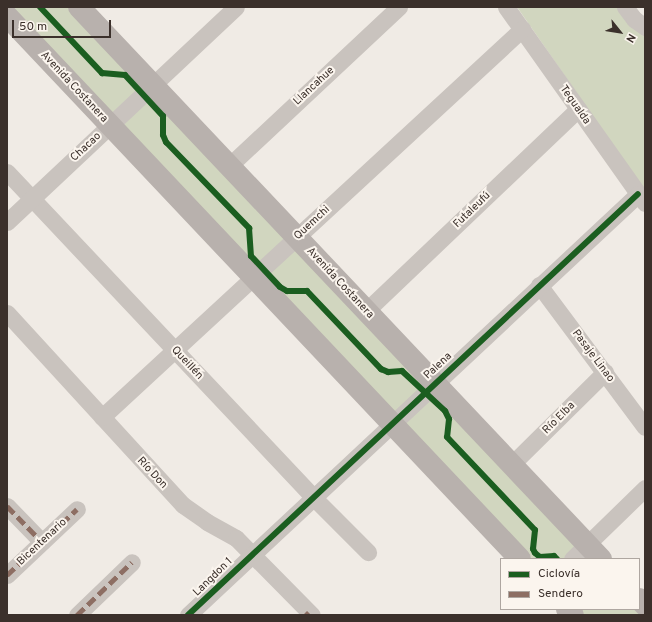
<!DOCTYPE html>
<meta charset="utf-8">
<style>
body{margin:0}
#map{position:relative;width:652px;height:622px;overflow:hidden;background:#f0ebe5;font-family:Overpass,sans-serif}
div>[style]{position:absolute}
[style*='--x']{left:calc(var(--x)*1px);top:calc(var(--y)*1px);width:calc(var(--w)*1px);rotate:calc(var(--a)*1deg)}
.green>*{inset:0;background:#d1d6bf}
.minor>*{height:17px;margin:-8.5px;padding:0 8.5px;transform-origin:8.5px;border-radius:8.5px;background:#c9c3be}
.major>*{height:22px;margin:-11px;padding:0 11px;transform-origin:11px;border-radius:11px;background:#b8b1ad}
.quiet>*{height:5px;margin-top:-2.5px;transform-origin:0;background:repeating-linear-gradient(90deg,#8d6e63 0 10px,transparent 0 15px)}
.cycleway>*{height:6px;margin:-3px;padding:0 3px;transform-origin:3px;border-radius:3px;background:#1b5e20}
span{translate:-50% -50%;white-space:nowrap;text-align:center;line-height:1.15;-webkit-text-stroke:4px #fbf5ee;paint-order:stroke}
.street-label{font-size:11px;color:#3b302b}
.frame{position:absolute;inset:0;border:8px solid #3b302b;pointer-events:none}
.legend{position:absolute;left:500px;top:558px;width:140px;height:52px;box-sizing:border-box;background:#fbf5ee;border:1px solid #aea6a0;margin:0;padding:5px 7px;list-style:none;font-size:12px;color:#3b302b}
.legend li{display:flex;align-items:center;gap:8px;height:20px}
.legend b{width:20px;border:1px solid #aea6a0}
.north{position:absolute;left:600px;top:12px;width:40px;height:40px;-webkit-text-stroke:3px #fbf5ee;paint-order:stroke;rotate:120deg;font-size:11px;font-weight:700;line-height:16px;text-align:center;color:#3b302b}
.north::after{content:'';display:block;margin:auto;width:14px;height:18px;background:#3b302b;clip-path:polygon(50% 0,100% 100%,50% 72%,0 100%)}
.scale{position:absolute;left:12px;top:20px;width:99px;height:18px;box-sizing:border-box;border:2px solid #3b302b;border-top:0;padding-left:5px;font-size:12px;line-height:14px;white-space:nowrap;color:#3b302b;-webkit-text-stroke:3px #fbf5ee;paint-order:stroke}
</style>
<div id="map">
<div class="green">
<i style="clip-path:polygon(7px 7px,76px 7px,597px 559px,524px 559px)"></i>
<i style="clip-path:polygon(517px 7px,617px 7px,645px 31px,645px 191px)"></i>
<i style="clip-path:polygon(571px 609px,639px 609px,645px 615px,577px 615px)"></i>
</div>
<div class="minor">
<i style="--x:506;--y:7;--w:240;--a:54.7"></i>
<i style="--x:625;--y:7;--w:15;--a:53"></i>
<i style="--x:634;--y:19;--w:14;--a:36"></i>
<i style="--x:229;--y:166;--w:233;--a:-43.1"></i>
<i style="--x:7;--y:172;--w:446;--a:46.7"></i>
<i style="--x:313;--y:497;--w:78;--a:45"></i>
<i style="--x:7;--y:222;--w:314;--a:-43.2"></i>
<i style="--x:539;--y:285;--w:177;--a:53.3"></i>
<i style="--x:366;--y:311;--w:293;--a:-43.6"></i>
<i style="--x:7;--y:313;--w:260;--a:47.5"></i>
<i style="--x:183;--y:505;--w:29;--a:35"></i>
<i style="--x:207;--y:522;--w:33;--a:29"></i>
<i style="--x:236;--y:538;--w:108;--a:45.4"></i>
<i style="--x:102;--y:417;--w:572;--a:-42.73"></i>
<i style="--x:512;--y:464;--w:131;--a:-44.7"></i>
<i style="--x:7;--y:506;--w:50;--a:45.8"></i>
<i style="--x:572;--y:559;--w:102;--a:-44.2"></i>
<i style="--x:7;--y:575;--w:96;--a:-43.3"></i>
<i style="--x:77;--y:615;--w:76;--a:-43.9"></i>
<i style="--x:188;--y:615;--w:616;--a:-43.09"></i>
</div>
<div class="major">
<i style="--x:79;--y:7;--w:760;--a:46.6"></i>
<i style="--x:7;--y:16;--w:747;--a:46.63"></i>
<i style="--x:639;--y:599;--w:8;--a:45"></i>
<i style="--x:567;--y:609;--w:8;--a:45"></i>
</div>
<div class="quiet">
<i style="--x:7;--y:506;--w:50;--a:45.8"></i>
<i style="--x:7;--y:575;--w:96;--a:-43.3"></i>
<i style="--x:77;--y:615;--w:76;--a:-43.9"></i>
<i style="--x:306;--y:615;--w:4;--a:-45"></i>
</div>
<div class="cycleway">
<i style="--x:40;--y:7;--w:91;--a:46.8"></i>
<i style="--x:102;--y:73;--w:23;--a:5"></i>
<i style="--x:125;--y:75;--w:56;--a:47.2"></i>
<i style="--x:163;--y:116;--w:19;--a:90"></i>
<i style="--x:163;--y:135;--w:8;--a:67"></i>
<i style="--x:166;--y:142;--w:120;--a:46"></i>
<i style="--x:249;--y:228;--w:28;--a:86"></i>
<i style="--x:251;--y:256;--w:42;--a:46.9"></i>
<i style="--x:280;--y:287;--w:8;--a:30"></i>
<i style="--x:287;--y:291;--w:20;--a:0"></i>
<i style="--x:307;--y:291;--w:108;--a:46.5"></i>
<i style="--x:381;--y:369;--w:8;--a:23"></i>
<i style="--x:388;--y:372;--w:14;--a:-4"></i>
<i style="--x:402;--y:371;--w:59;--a:42.9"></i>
<i style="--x:445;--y:411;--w:9;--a:63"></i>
<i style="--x:449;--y:419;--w:18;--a:96"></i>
<i style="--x:447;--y:437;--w:128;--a:46.6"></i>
<i style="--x:535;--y:530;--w:19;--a:96"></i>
<i style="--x:533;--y:549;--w:4;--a:63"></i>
<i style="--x:535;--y:553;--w:6;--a:39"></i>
<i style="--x:540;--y:557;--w:14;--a:-4"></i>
<i style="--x:554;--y:556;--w:4;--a:45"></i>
<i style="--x:188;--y:615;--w:616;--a:-43.09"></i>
</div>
<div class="street-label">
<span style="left:314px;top:86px;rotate:-43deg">Llancahue</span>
<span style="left:74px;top:87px;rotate:47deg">Avenida Costanera</span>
<span style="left:575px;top:105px;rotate:55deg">Tegualda</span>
<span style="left:86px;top:147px;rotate:-43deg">Chacao</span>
<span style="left:472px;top:210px;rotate:-44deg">Futaleufú</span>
<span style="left:312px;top:223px;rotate:-43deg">Quemchi</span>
<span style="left:340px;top:283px;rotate:47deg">Avenida Costanera</span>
<span style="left:593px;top:356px;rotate:53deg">Pasaje Linao</span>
<span style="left:187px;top:363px;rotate:47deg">Queillén</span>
<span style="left:438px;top:366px;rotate:-43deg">Palena</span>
<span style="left:559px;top:418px;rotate:-45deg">Río Elba</span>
<span style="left:152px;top:473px;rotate:47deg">Río Don</span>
<span style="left:42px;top:542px;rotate:-43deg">Bicentenario</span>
<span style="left:213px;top:577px;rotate:-44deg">Langdon 1</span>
</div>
<div class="frame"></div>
<ul class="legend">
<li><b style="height:5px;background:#1b5e20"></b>Ciclovía</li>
<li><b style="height:5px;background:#8d6e63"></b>Sendero</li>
</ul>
<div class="north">N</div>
<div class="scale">50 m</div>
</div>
